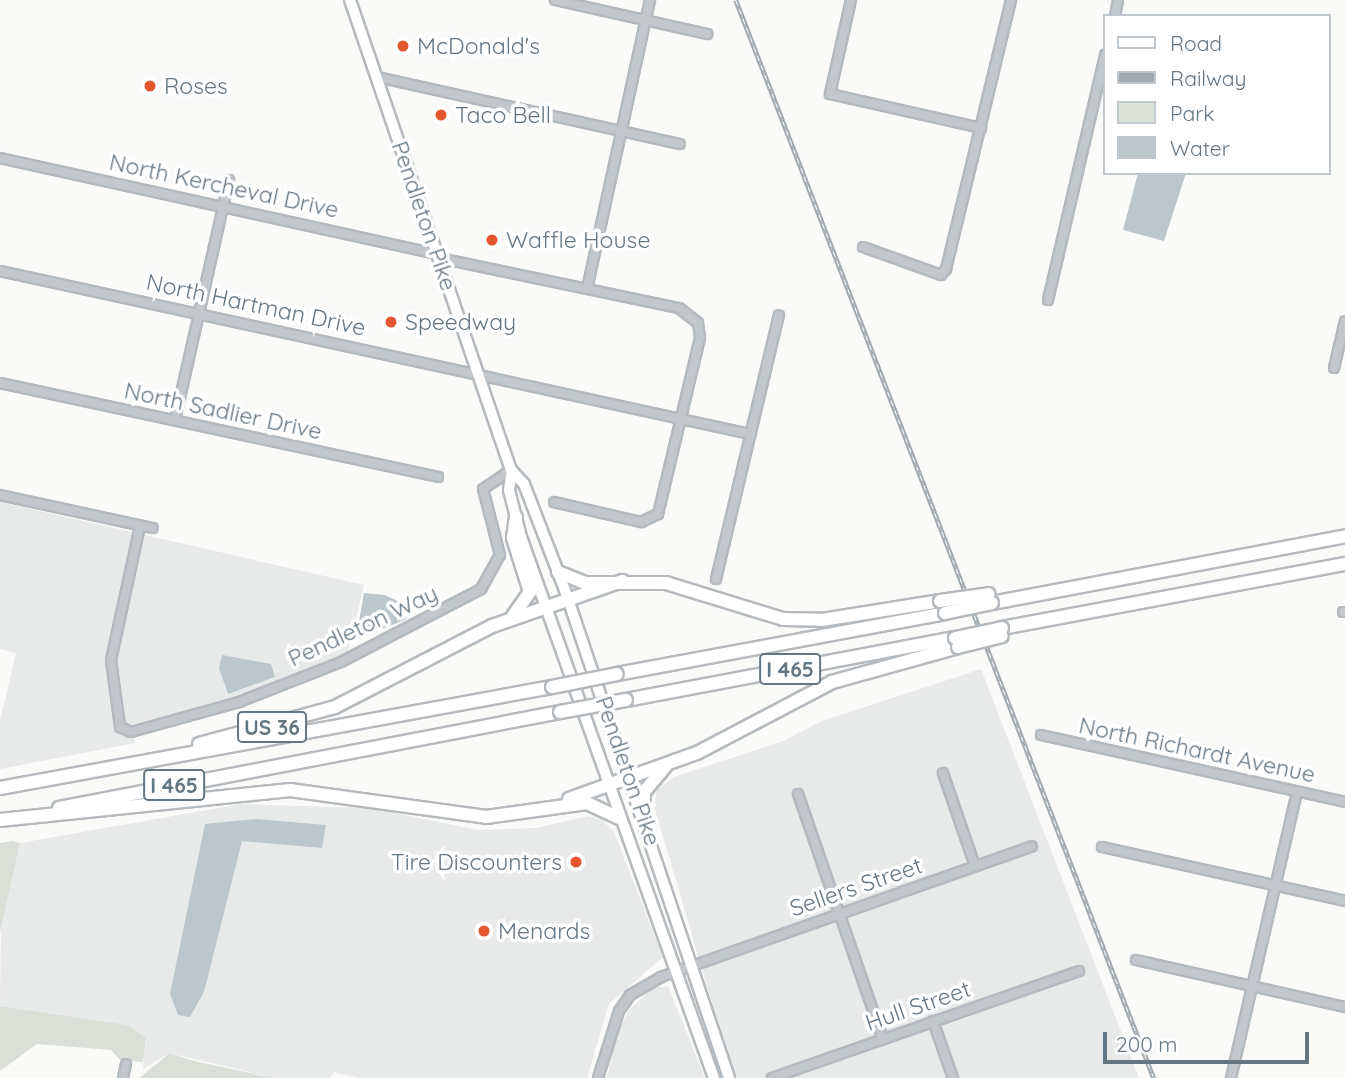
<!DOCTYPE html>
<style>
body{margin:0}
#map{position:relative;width:1345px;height:1078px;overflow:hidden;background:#fafaf8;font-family:Quicksand,sans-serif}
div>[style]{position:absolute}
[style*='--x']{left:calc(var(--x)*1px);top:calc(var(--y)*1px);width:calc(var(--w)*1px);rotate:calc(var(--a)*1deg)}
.built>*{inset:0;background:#e8e9e9}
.green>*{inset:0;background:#dadfd7}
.water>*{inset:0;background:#bbc7cb}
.roads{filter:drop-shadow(2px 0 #b5babe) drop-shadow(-2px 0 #b5babe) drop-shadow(0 2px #b5babe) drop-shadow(0 -2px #b5babe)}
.minor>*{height:8px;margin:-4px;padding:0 4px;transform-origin:4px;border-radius:4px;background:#c3c8cc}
.major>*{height:10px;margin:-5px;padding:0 5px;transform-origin:5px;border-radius:5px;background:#fff}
.highway>*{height:12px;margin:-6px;padding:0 6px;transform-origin:6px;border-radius:6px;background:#fff}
.rail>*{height:4.5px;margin-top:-2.25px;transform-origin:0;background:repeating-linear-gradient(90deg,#fff 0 5px,#a2aab0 0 10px);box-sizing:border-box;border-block:2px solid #a2aab0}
.bridges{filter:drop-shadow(2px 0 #b4b9bd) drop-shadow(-2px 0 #b4b9bd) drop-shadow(0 2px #b4b9bd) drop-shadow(0 -2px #b4b9bd)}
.highway-bridge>*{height:12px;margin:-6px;padding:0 6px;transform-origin:6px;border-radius:6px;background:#fff}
.dots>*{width:19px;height:19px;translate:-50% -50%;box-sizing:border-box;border:4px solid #fff;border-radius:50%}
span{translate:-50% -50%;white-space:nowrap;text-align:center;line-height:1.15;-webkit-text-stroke:7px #fff;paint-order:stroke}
.shield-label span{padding:2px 5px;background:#fff;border:2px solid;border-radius:5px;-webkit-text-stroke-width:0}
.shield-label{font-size:21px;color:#657683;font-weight:700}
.poi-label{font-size:23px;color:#657683}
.left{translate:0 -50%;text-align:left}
.right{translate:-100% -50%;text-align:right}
.street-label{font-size:23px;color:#657683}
.legend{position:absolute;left:1103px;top:14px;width:228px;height:161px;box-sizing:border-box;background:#fff;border:2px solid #c1c8cd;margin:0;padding:9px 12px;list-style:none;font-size:21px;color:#657683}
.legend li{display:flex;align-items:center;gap:14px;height:35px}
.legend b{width:35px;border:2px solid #c1c8cd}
.scale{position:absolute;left:1103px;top:1032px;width:206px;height:32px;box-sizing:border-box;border:4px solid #657683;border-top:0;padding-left:9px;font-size:21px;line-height:24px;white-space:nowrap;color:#657683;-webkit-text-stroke:5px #fff;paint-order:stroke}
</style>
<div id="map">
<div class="built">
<i style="clip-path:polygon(0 502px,364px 585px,348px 652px,235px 698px,131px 728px,135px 743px,0 769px,0 721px,16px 653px,0 649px)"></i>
<i style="clip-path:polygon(981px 669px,1139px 1078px,734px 1078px,654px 806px,657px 790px,674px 777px,783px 741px,822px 721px)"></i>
<i style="clip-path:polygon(241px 804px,370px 808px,478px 830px,536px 828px,589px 816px,603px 821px,614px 832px,663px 957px,609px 1004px,587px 1078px,359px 1078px,334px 1072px,330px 1078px,273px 1078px,170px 1053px,143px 1069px,146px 1038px,128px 1025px,0 1006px,1px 922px,20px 843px)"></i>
<i style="clip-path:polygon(668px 986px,705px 1078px,607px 1078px,618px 1029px,630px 1009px,653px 988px)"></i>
</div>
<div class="green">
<i style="clip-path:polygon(12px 841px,20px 843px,0 932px,0 843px)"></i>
<i style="clip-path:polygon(0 1006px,128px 1025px,146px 1038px,143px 1062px,120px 1060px,111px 1050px,37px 1044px,0 1071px)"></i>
<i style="clip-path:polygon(170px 1053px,194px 1061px,273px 1078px,139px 1078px)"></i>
</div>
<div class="water">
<i style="clip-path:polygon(1138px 173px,1186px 173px,1164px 241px,1123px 230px)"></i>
<i style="clip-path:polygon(364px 593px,385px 595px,414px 609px,405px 620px,356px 639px)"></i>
<i style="clip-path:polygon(222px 655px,271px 664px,275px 677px,228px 694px,219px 668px)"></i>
<i style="clip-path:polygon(256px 819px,326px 825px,322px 848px,242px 841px,204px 992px,190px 1017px,178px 1015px,170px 994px,205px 824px)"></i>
</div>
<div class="roads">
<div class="minor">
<i style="--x:555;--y:0;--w:156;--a:12.6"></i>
<i style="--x:851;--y:0;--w:96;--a:102.6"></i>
<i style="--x:830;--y:94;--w:155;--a:12.7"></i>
<i style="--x:1115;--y:16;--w:16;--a:-79"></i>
<i style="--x:377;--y:77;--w:310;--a:12.5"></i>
<i style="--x:0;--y:158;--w:448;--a:12.4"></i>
<i style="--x:863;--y:247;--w:83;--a:19.7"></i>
<i style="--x:941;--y:275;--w:8;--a:-50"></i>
<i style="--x:946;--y:269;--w:277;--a:-76.4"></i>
<i style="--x:439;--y:258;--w:245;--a:11.8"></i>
<i style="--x:679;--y:308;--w:24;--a:38"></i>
<i style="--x:698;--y:323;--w:15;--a:82"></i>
<i style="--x:700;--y:338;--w:181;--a:103.4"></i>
<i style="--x:658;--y:514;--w:19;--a:155"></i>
<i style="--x:641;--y:522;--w:89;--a:-167.1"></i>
<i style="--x:0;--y:271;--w:768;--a:12.26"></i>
<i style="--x:587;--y:289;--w:296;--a:-77.7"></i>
<i style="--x:1048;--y:300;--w:252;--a:-76.9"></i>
<i style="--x:1334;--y:368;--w:48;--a:-76.8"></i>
<i style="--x:0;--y:383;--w:448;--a:12.1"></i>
<i style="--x:175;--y:420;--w:246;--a:-77.3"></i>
<i style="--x:0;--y:495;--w:156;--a:12.2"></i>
<i style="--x:140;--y:526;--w:137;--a:102.2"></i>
<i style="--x:111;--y:660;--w:68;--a:82.3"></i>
<i style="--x:120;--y:727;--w:12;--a:24"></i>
<i style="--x:131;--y:732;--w:112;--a:-15.5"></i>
<i style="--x:239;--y:702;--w:110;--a:-21.4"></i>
<i style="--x:341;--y:662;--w:158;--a:-27.5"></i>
<i style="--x:481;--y:589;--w:39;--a:-61"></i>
<i style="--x:500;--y:555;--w:68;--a:-104.4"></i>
<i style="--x:483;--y:489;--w:34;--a:-34"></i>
<i style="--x:716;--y:579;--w:271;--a:-76.6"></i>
<i style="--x:1343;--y:612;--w:2;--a:0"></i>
<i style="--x:1041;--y:735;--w:311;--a:12.4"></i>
<i style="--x:943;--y:773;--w:98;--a:71"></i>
<i style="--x:798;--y:794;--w:259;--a:70.9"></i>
<i style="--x:1102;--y:847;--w:249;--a:12.5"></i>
<i style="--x:1136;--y:960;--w:214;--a:12.7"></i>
<i style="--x:933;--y:1021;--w:60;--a:70.7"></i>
<i style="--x:123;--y:1078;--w:14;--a:-78"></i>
<i style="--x:598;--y:1078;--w:70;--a:-72.6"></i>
<i style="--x:619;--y:1011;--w:19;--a:-55"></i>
<i style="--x:630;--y:995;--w:36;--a:-30"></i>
<i style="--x:661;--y:977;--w:393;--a:-19.4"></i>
<i style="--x:772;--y:1078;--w:325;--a:-19.2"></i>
<i style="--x:1231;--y:1078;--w:294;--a:-77"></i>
</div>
<div class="major">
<i style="--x:350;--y:0;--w:497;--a:71.1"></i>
<i style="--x:511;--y:470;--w:19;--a:47"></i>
<i style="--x:524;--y:484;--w:114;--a:68.9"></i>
<i style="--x:565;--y:590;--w:515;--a:71.42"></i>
<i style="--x:512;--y:471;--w:19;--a:99"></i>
<i style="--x:509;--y:490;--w:49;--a:75.7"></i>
<i style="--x:521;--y:537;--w:574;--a:70.37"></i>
</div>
<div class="highway">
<i style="--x:558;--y:572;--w:29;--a:22"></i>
<i style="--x:585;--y:583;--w:81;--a:0"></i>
<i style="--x:666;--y:583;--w:122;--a:17.1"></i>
<i style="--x:783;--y:619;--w:39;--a:1"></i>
<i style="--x:822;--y:620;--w:120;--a:-9.1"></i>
<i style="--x:992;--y:603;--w:359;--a:-10.7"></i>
<i style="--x:513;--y:616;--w:29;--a:-55"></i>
<i style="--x:530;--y:592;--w:57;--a:-107.5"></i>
<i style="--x:513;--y:538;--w:21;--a:-82"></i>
<i style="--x:1002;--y:628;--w:349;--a:-10.6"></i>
<i style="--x:617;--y:674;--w:334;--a:-10.5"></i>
<i style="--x:626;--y:700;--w:335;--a:-10.7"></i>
<i style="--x:199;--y:744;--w:141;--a:-15.2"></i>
<i style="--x:335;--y:707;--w:177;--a:-27.3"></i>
<i style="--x:492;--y:626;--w:138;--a:-19.1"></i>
<i style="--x:0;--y:788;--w:561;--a:-10.37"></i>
<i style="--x:569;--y:799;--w:136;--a:-19.8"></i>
<i style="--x:697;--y:753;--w:153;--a:-27.7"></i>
<i style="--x:832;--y:682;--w:131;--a:-15.5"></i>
<i style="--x:59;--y:808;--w:510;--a:-10.85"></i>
<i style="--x:643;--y:814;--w:22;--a:-87"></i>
<i style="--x:644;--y:792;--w:33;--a:-50"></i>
<i style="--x:0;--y:820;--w:292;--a:-5.9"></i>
<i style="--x:290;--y:790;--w:198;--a:7.8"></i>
<i style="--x:486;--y:817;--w:102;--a:-7.9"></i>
<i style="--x:587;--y:803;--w:35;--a:25"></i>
</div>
</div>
<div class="rail">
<i style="--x:736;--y:0;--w:1156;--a:68.81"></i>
</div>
<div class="bridges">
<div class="highway-bridge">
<i style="--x:940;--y:601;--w:49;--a:-8.1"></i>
<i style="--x:945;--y:613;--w:48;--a:-12"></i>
<i style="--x:955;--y:638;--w:48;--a:-12"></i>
<i style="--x:958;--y:647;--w:45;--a:-14"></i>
<i style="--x:552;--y:687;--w:66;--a:-11.3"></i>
<i style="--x:560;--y:712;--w:67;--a:-10.3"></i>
</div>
</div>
<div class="dots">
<i style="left:403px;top:46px;background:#e4572e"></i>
<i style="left:150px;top:86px;background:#e4572e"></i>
<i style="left:441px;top:115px;background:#e4572e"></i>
<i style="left:492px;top:240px;background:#e4572e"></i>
<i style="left:391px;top:322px;background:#e4572e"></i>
<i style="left:576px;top:862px;background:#e4572e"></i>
<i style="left:484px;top:931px;background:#e4572e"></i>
</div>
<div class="shield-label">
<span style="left:790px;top:669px">I 465</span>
<span style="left:272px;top:727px">US 36</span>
<span style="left:174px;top:785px">I 465</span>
</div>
<div class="poi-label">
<span class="left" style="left:417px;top:46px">McDonald's</span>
<span class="left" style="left:164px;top:86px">Roses</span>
<span class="left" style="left:455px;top:115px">Taco Bell</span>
<span class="left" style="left:506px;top:240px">Waffle House</span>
<span class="left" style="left:405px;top:322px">Speedway</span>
<span class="right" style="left:562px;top:862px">Tire Discounters</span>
<span class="left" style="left:498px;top:931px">Menards</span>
</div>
<div class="street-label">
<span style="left:224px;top:186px;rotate:12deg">North Kercheval Drive</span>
<span style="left:424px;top:216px;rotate:71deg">Pendleton Pike</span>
<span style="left:256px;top:305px;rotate:12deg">North Hartman Drive</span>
<span style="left:223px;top:411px;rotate:12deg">North Sadlier Drive</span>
<span style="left:363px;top:626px;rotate:-25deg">Pendleton Way</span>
<span style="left:1197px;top:750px;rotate:12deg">North Richardt Avenue</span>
<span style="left:628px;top:771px;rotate:71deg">Pendleton Pike</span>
<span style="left:856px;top:887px;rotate:-19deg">Sellers Street</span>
<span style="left:918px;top:1006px;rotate:-19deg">Hull Street</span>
</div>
<ul class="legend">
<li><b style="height:9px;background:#fff"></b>Road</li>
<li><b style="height:9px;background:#a2aab0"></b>Railway</li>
<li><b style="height:19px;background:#dadfd7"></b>Park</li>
<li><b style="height:19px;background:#bbc7cb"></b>Water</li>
</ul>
<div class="scale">200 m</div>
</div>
